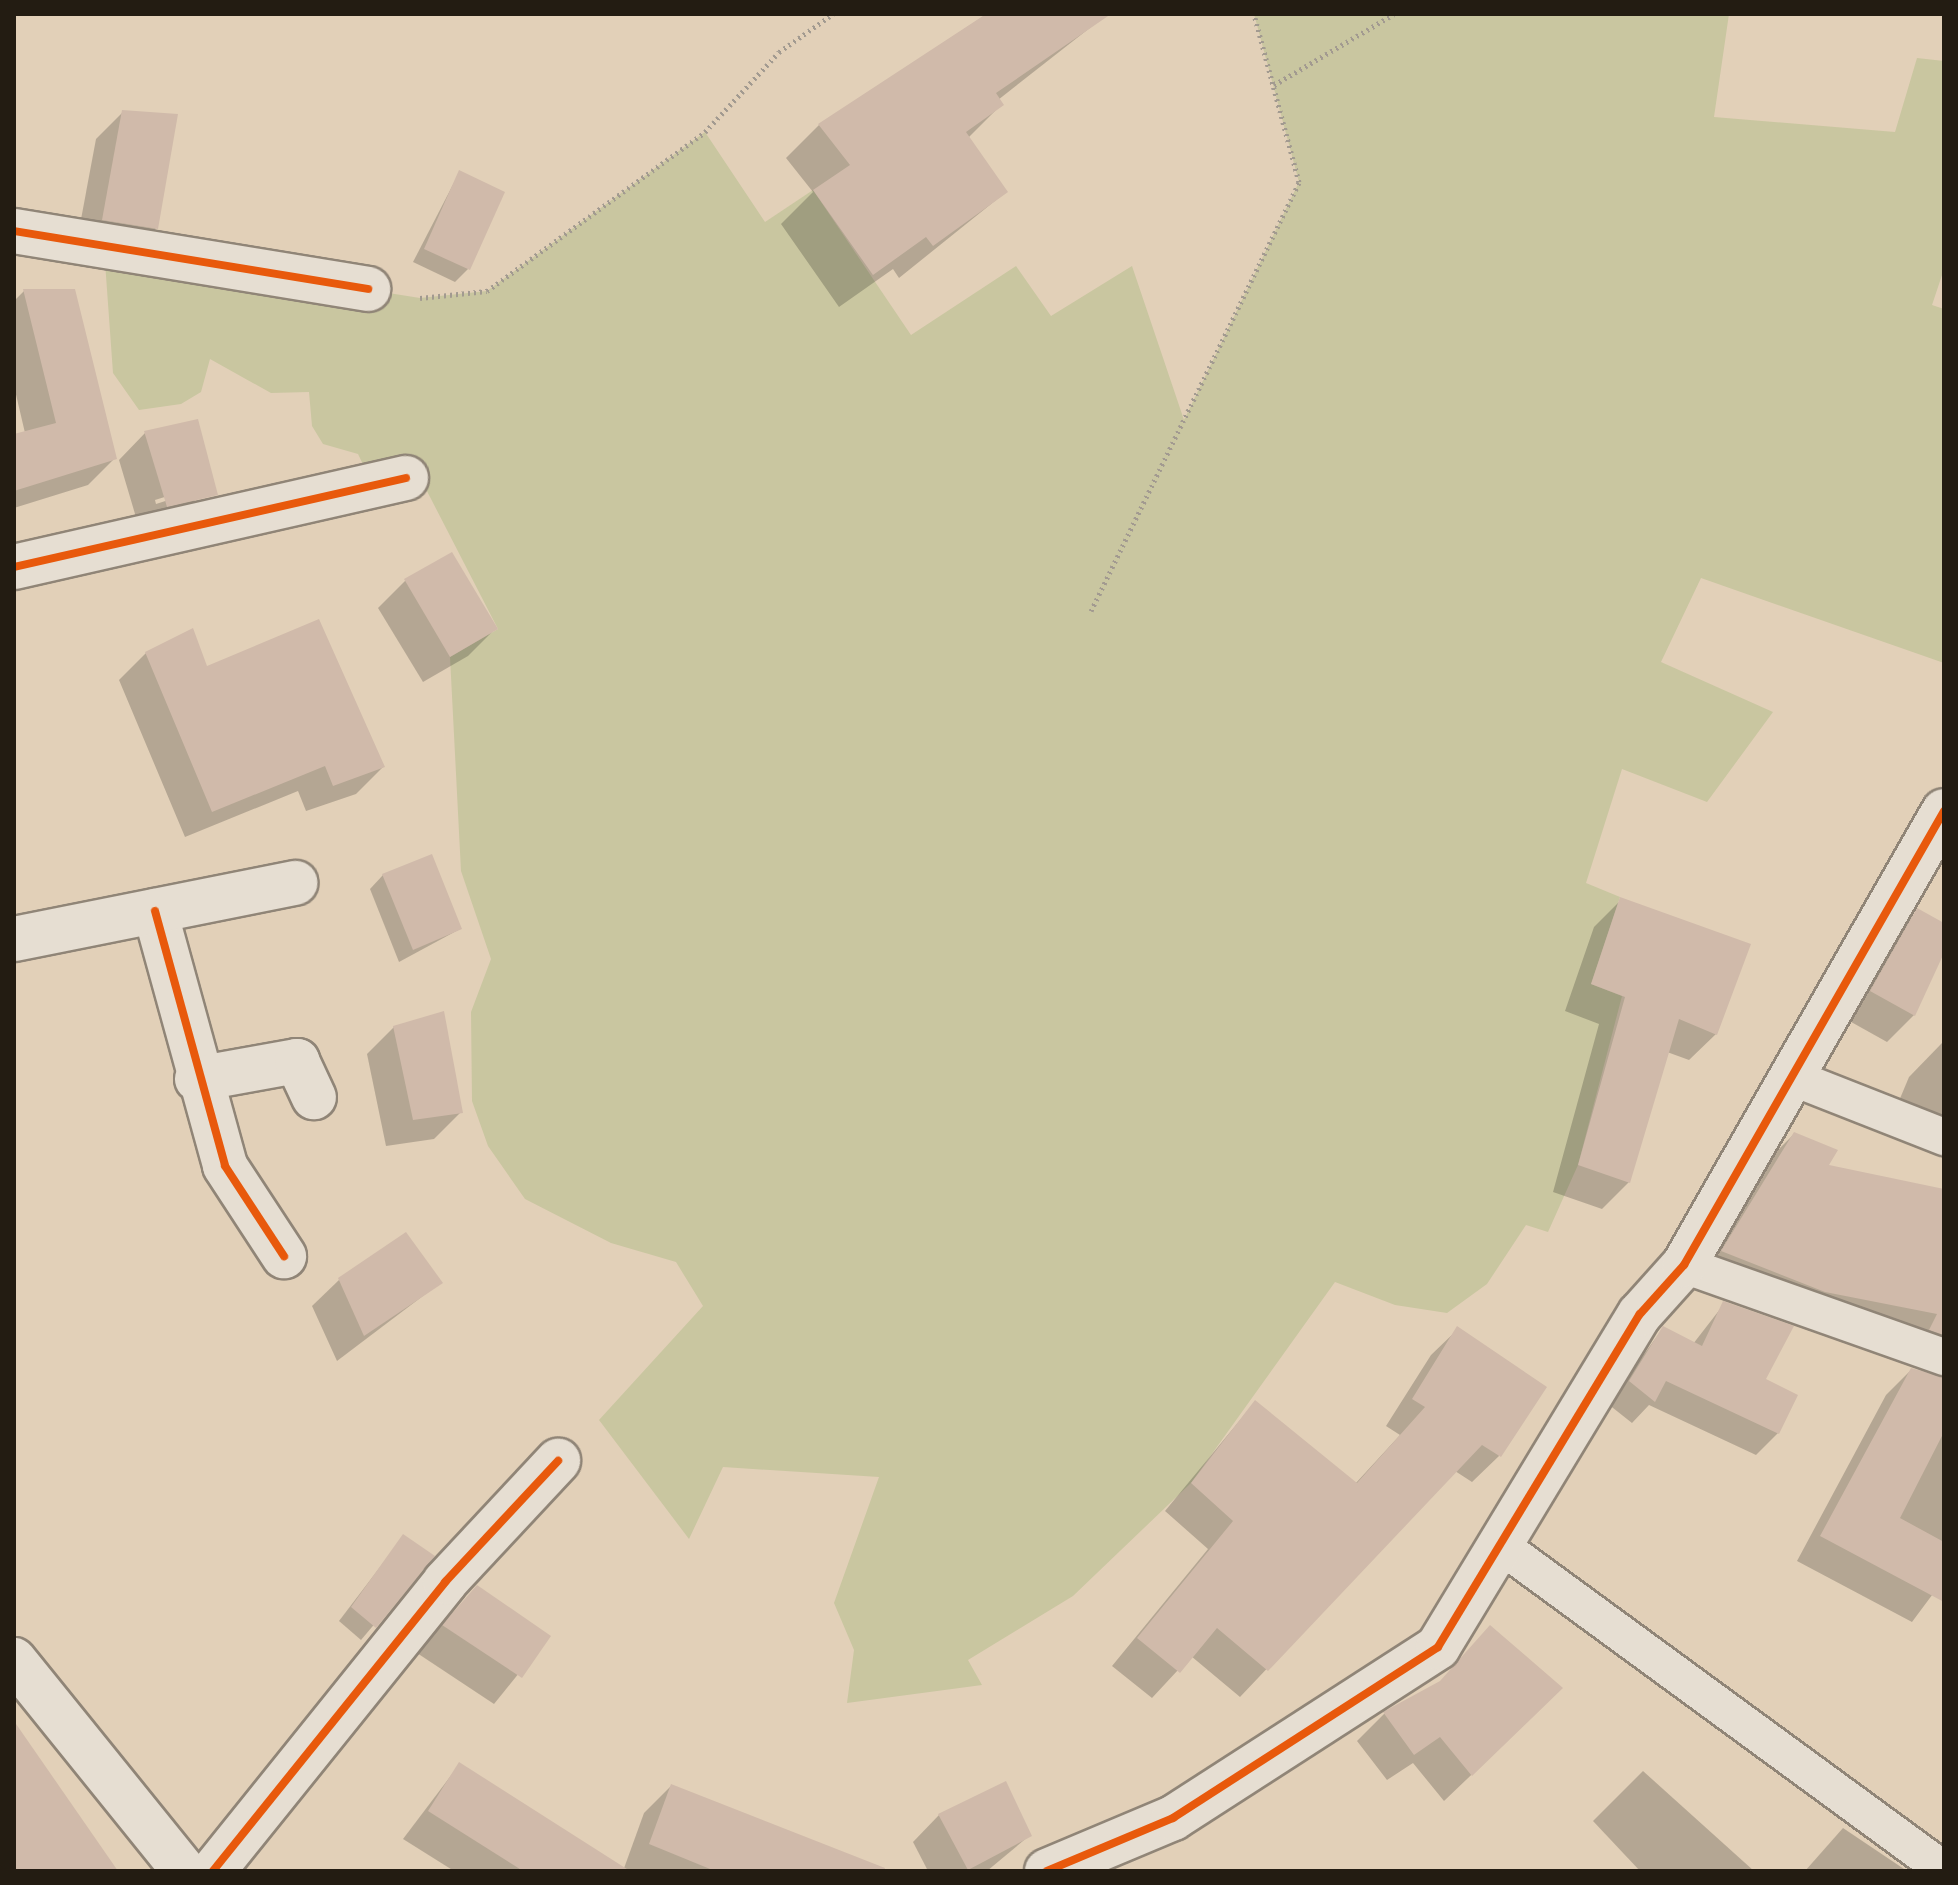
<!DOCTYPE html>
<style>
body{margin:0}
#map{position:relative;width:1958px;height:1885px;overflow:hidden;background:#e2d0b8;font-family:"EB Garamond",serif}
div>[style]{position:absolute}
[style*='--x']{left:calc(var(--x)*1px);top:calc(var(--y)*1px);width:calc(var(--w)*1px);rotate:calc(var(--a)*1deg)}
.green>*{inset:0;background:#c9c6a0}
.shadow>*{inset:0;background:#0003}
.building>*{inset:0;background:#d0baaa}
.path>*{height:5px;margin-top:-2.5px;transform-origin:0;background:repeating-linear-gradient(90deg,#a29a90 0 2px,transparent 0 6px)}
.roads{filter:drop-shadow(2px 0 #908577) drop-shadow(-2px 0 #908577) drop-shadow(0 2px #908577) drop-shadow(0 -2px #908577)}
.lane>*{height:36px;margin:-18px;padding:0 18px;transform-origin:18px;border-radius:18px;background:#e6ded2}
.street>*{height:44px;margin:-22px;padding:0 22px;transform-origin:22px;border-radius:22px;background:#e6ded2}
.secondary>*{height:44px;margin:-22px;padding:0 22px;transform-origin:22px;border-radius:22px;background:#e6ded2}
.cycleway>*{height:8px;margin:-4px;padding:0 4px;transform-origin:4px;border-radius:4px;background:#e8590c}
span{translate:-50% -50%;white-space:nowrap;text-align:center;line-height:1.15;-webkit-text-stroke:6px #f8e3c5;paint-order:stroke}
.frame{position:absolute;inset:0;border:16px solid #231c12;pointer-events:none}
</style>
<div id="map">
<div class="green">
<i style="clip-path:polygon(1254px 14px,1729px 14px,1714px 117px,1895px 132px,1917px 58px,1944px 61px,1944px 269px,1932px 305px,1944px 309px,1944px 663px,1701px 578px,1661px 662px,1773px 712px,1707px 802px,1622px 769px,1586px 883px,1620px 897px,1591px 984px,1622px 996px,1578px 1165px,1548px 1232px,1526px 1225px,1487px 1284px,1447px 1313px,1395px 1305px,1335px 1282px,1191px 1483px,1073px 1596px,968px 1660px,982px 1685px,847px 1703px,854px 1650px,834px 1603px,879px 1477px,723px 1467px,689px 1539px,599px 1420px,703px 1306px,676px 1262px,611px 1243px,525px 1199px,488px 1146px,472px 1101px,471px 1012px,491px 959px,461px 871px,450px 657px,498px 629px,413px 464px,373px 485px,358px 454px,323px 444px,312px 426px,309px 392px,271px 393px,210px 359px,201px 392px,181px 404px,139px 410px,113px 373px,104px 248px,420px 298px,487px 291px,705px 132px,765px 222px,813px 190px,911px 335px,1016px 266px,1051px 316px,1132px 266px,1184px 420px,1299px 182px)"></i>
</div>
<div class="shadow">
<i style="clip-path:polygon(987px 14px,1105px 16px,998px 100px,1001px 105px,968px 138px,1006px 192px,899px 278px,893px 269px,839px 307px,781px 224px,813px 192px,786px 158px,819px 125px)"></i>
<i style="clip-path:polygon(123px 112px,156px 228px,129px 255px,76px 246px,96px 139px)"></i>
<i style="clip-path:polygon(459px 173px,468px 269px,455px 282px,413px 262px)"></i>
<i style="clip-path:polygon(24px 291px,115px 458px,88px 485px,14px 508px,14px 436px,25px 433px,14px 386px,14px 301px)"></i>
<i style="clip-path:polygon(evenodd,145px 433px,213px 482px,186px 509px,138px 524px,119px 460px,145px 433px,184px 491px,184px 495px,156px 504px,155px 500px,184px 491px)"></i>
<i style="clip-path:polygon(452px 554px,495px 629px,468px 656px,423px 682px,378px 608px,405px 581px)"></i>
<i style="clip-path:polygon(146px 653px,206px 668px,383px 767px,356px 794px,306px 811px,298px 791px,185px 837px,119px 680px)"></i>
<i style="clip-path:polygon(383px 875px,460px 929px,399px 962px,370px 889px)"></i>
<i style="clip-path:polygon(1621px 900px,1716px 1034px,1689px 1060px,1667px 1052px,1629px 1182px,1602px 1209px,1553px 1192px,1599px 1024px,1565px 1011px,1594px 927px)"></i>
<i style="clip-path:polygon(1918px 911px,1944px 925px,1944px 948px,1914px 1015px,1887px 1042px,1844px 1018px,1891px 937px)"></i>
<i style="clip-path:polygon(394px 1027px,461px 1112px,434px 1139px,386px 1146px,367px 1054px)"></i>
<i style="clip-path:polygon(1942px 1043px,1944px 1044px,1944px 1142px,1891px 1120px,1909px 1077px)"></i>
<i style="clip-path:polygon(1794px 1134px,1826px 1166px,1944px 1238px,1944px 1579px,1912px 1622px,1797px 1561px,1886px 1395px,1911px 1370px,1937px 1377px,1935px 1367px,1698px 1276px,1769px 1159px)"></i>
<i style="clip-path:polygon(339px 1280px,440px 1283px,337px 1361px,312px 1306px)"></i>
<i style="clip-path:polygon(1724px 1304px,1763px 1380px,1778px 1433px,1756px 1455px,1649px 1405px,1632px 1423px,1608px 1404px,1663px 1328px,1693px 1344px)"></i>
<i style="clip-path:polygon(1458px 1329px,1499px 1456px,1472px 1482px,1455px 1471px,1240px 1697px,1191px 1656px,1152px 1698px,1112px 1666px,1208px 1549px,1165px 1511px,1255px 1402px,1355px 1484px,1400px 1435px,1386px 1426px,1431px 1355px)"></i>
<i style="clip-path:polygon(403px 1537px,432px 1556px,361px 1640px,339px 1621px)"></i>
<i style="clip-path:polygon(477px 1587px,548px 1637px,494px 1704px,417px 1653px)"></i>
<i style="clip-path:polygon(1436px 1685px,1534px 1715px,1444px 1801px,1413px 1763px,1387px 1780px,1357px 1741px,1384px 1714px)"></i>
<i style="clip-path:polygon(459px 1765px,573px 1871px,454px 1871px,403px 1839px)"></i>
<i style="clip-path:polygon(1643px 1771px,1754px 1871px,1640px 1871px,1593px 1821px)"></i>
<i style="clip-path:polygon(671px 1786px,808px 1871px,623px 1871px,644px 1813px)"></i>
<i style="clip-path:polygon(939px 1815px,1029px 1836px,987px 1871px,928px 1871px,913px 1842px)"></i>
<i style="clip-path:polygon(1843px 1828px,1907px 1871px,1805px 1871px)"></i>
</div>
<div class="building">
<i style="clip-path:polygon(986px 14px,1111px 14px,996px 93px,1004px 105px,966px 132px,1008px 192px,933px 246px,926px 237px,873px 275px,813px 190px,850px 165px,818px 124px)"></i>
<i style="clip-path:polygon(122px 110px,178px 114px,158px 229px,102px 220px)"></i>
<i style="clip-path:polygon(459px 170px,505px 192px,470px 270px,424px 249px)"></i>
<i style="clip-path:polygon(23px 289px,75px 289px,117px 459px,14px 491px,14px 434px,56px 423px)"></i>
<i style="clip-path:polygon(198px 419px,218px 495px,167px 507px,144px 431px)"></i>
<i style="clip-path:polygon(452px 552px,498px 629px,450px 657px,404px 579px)"></i>
<i style="clip-path:polygon(319px 619px,385px 767px,333px 786px,325px 766px,212px 812px,145px 652px,193px 628px,207px 666px)"></i>
<i style="clip-path:polygon(432px 854px,462px 929px,413px 950px,382px 874px)"></i>
<i style="clip-path:polygon(1620px 897px,1751px 944px,1717px 1035px,1679px 1019px,1630px 1183px,1578px 1165px,1625px 997px,1591px 984px)"></i>
<i style="clip-path:polygon(1917px 908px,1944px 923px,1944px 953px,1915px 1016px,1870px 991px)"></i>
<i style="clip-path:polygon(444px 1011px,463px 1113px,413px 1120px,393px 1026px)"></i>
<i style="clip-path:polygon(1794px 1132px,1838px 1150px,1829px 1165px,1944px 1189px,1944px 1335px,1929px 1330px,1937px 1314px,1825px 1292px,1721px 1251px)"></i>
<i style="clip-path:polygon(406px 1232px,443px 1283px,364px 1336px,338px 1278px)"></i>
<i style="clip-path:polygon(1723px 1301px,1794px 1326px,1766px 1379px,1798px 1395px,1779px 1434px,1666px 1381px,1655px 1402px,1629px 1381px,1663px 1326px,1702px 1346px)"></i>
<i style="clip-path:polygon(1457px 1326px,1547px 1387px,1501px 1457px,1482px 1445px,1268px 1671px,1217px 1628px,1180px 1673px,1137px 1638px,1233px 1521px,1191px 1483px,1255px 1400px,1357px 1483px,1425px 1407px,1412px 1399px)"></i>
<i style="clip-path:polygon(1911px 1368px,1944px 1377px,1944px 1432px,1900px 1518px,1944px 1542px,1944px 1602px,1820px 1536px)"></i>
<i style="clip-path:polygon(403px 1534px,435px 1556px,376px 1628px,351px 1607px)"></i>
<i style="clip-path:polygon(477px 1585px,551px 1636px,522px 1678px,442px 1625px)"></i>
<i style="clip-path:polygon(1490px 1625px,1563px 1688px,1472px 1776px,1440px 1737px,1414px 1755px,1383px 1712px,1440px 1681px)"></i>
<i style="clip-path:polygon(14px 1721px,118px 1871px,14px 1871px)"></i>
<i style="clip-path:polygon(459px 1762px,630px 1871px,523px 1871px,428px 1811px)"></i>
<i style="clip-path:polygon(1006px 1781px,1032px 1836px,968px 1870px,938px 1814px)"></i>
<i style="clip-path:polygon(671px 1784px,885px 1868px,884px 1871px,715px 1871px,649px 1844px)"></i>
</div>
<div class="path">
<i style="--x:1274;--y:85;--w:139;--a:-30.6"></i>
<i style="--x:420;--y:298;--w:67;--a:-6"></i>
<i style="--x:487;--y:291;--w:270;--a:-36.1"></i>
<i style="--x:705;--y:132;--w:109;--a:-47.2"></i>
<i style="--x:779;--y:52;--w:66;--a:-35.1"></i>
<i style="--x:1091;--y:611;--w:477;--a:-64.1"></i>
<i style="--x:1299;--y:182;--w:174;--a:-105"></i>
</div>
<div class="roads">
<div class="lane">
<i style="--x:1789;--y:1076;--w:167;--a:21.5"></i>
<i style="--x:1684;--y:1265;--w:276;--a:19.5"></i>
<i style="--x:1500;--y:1545;--w:550;--a:36.2"></i>
</div>
<div class="street">
<i style="--x:14;--y:231;--w:359;--a:9.3"></i>
<i style="--x:14;--y:567;--w:402;--a:-12.8"></i>
<i style="--x:155;--y:911;--w:264;--a:74.6"></i>
<i style="--x:225;--y:1166;--w:108;--a:56.8"></i>
<i style="--x:14;--y:939;--w:287;--a:-11.3"></i>
<i style="--x:197;--y:1079;--w:102;--a:-10.2"></i>
<i style="--x:297;--y:1061;--w:40;--a:65"></i>
<i style="--x:213;--y:1871;--w:371;--a:-51.2"></i>
<i style="--x:445;--y:1582;--w:166;--a:-47"></i>
<i style="--x:1047;--y:1871;--w:137;--a:-22.8"></i>
<i style="--x:1173;--y:1818;--w:315;--a:-32.8"></i>
<i style="--x:1438;--y:1647;--w:389;--a:-58.8"></i>
<i style="--x:1640;--y:1314;--w:66;--a:-48.1"></i>
<i style="--x:1684;--y:1265;--w:523;--a:-60.2"></i>
</div>
<div class="secondary">
<i style="--x:14;--y:1660;--w:271;--a:51.1"></i>
</div>
</div>
<div class="cycleway">
<i style="--x:14;--y:231;--w:359;--a:9.3"></i>
<i style="--x:14;--y:567;--w:402;--a:-12.8"></i>
<i style="--x:155;--y:911;--w:264;--a:74.6"></i>
<i style="--x:225;--y:1166;--w:108;--a:56.8"></i>
<i style="--x:213;--y:1871;--w:371;--a:-51.2"></i>
<i style="--x:445;--y:1582;--w:166;--a:-47"></i>
<i style="--x:1047;--y:1871;--w:137;--a:-22.8"></i>
<i style="--x:1173;--y:1818;--w:315;--a:-32.8"></i>
<i style="--x:1438;--y:1647;--w:389;--a:-58.8"></i>
<i style="--x:1640;--y:1314;--w:66;--a:-48.1"></i>
<i style="--x:1684;--y:1265;--w:523;--a:-60.2"></i>
</div>
<div class="frame"></div>
</div>
